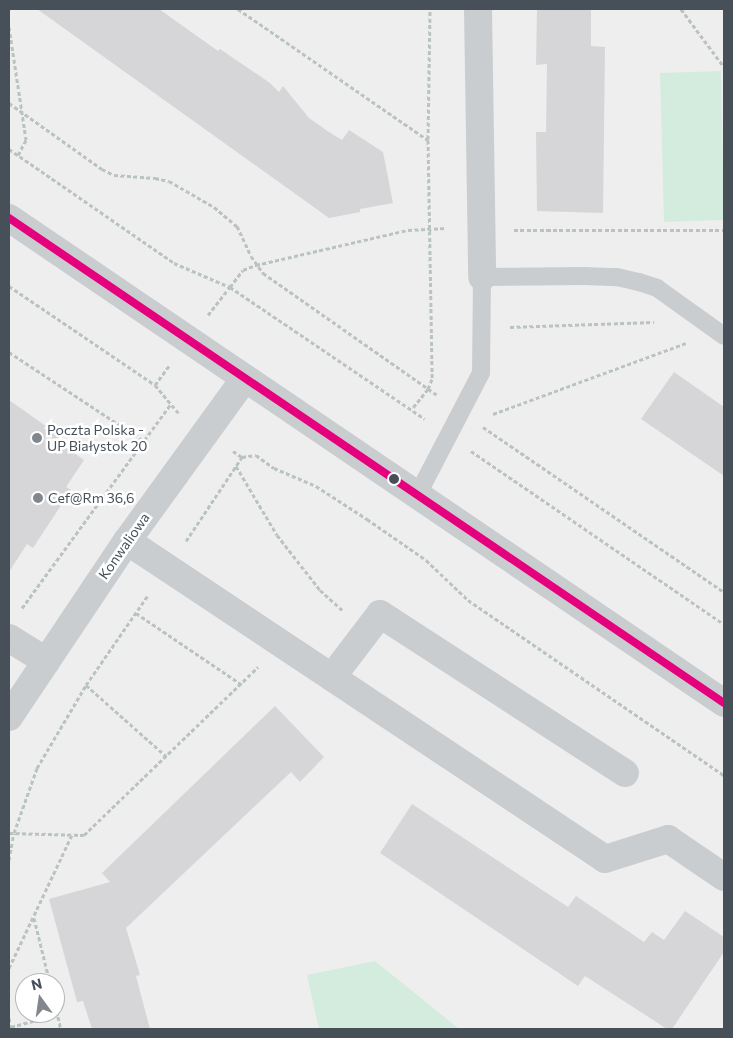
<!DOCTYPE html>
<meta charset="utf-8">
<style>
body{margin:0}
#map{position:relative;width:733px;height:1038px;overflow:hidden;background:#efeeee;font-family:Commissioner,sans-serif}
div>[style]{position:absolute}
[style*='--x']{left:calc(var(--x)*1px);top:calc(var(--y)*1px);width:calc(var(--w)*1px);rotate:calc(var(--a)*1deg)}
.green>*{inset:0;background:#d4ecde}
.building>*{inset:0;background:#d6d6d8}
.path>*{height:3px;margin-top:-1.5px;transform-origin:0;background:repeating-linear-gradient(90deg,#b9c3c0 0 4px,transparent 0 6.5px)}
.service>*{height:18px;margin:-9px;padding:0 9px;transform-origin:9px;border-radius:9px;background:#cacdcf}
.minor>*{height:28px;margin:-14px;padding:0 14px;transform-origin:14px;border-radius:14px;background:#cacdcf}
.tertiary>*{height:28px;margin:-14px;padding:0 14px;transform-origin:14px;border-radius:14px;background:#cacdcf}
.bus-1>*{height:8px;margin:-4px;padding:0 4px;transform-origin:4px;border-radius:4px;background:#e5007d}
.dots>*{width:14px;height:14px;translate:-50% -50%;box-sizing:border-box;border:2px solid #fff;border-radius:50%}
span{translate:-50% -50%;white-space:nowrap;text-align:center;line-height:1.15;-webkit-text-stroke:5px #fff;paint-order:stroke}
.poi-label{font-size:14px;color:#475059}
.left{translate:0 -50%;text-align:left}
.street-label{font-size:14px;color:#475059}
.frame{position:absolute;inset:0;border:10px solid #475059;pointer-events:none}
.north{position:absolute;left:15px;top:973px;width:50px;height:50px;box-sizing:border-box;background:#fff;border:1px solid #b5b9bd;border-radius:50%;rotate:346deg;font-size:14px;font-weight:700;line-height:20px;text-align:center;color:#475059}
.north::after{content:'';display:block;margin:auto;width:18px;height:22px;background:#82878d;clip-path:polygon(50% 0,100% 100%,50% 72%,0 100%)}
</style>
<div id="map">
<div class="green">
<i style="clip-path:polygon(721px 71px,724px 220px,664px 222px,660px 73px)"></i>
<i style="clip-path:polygon(375px 961px,458px 1028px,458px 1029px,319px 1029px,307px 975px)"></i>
</div>
<div class="building">
<i style="clip-path:polygon(37px 9px,159px 9px,218px 51px,220px 49px,270px 83px,279px 92px,283px 86px,309px 118px,329px 132px,342px 140px,349px 130px,383px 152px,393px 203px,360px 209px,360px 212px,329px 218px)"></i>
<i style="clip-path:polygon(537px 9px,591px 9px,591px 46px,605px 47px,603px 213px,537px 211px,536px 132px,546px 132px,547px 64px,536px 65px)"></i>
<i style="clip-path:polygon(674px 372px,724px 407px,724px 476px,641px 419px)"></i>
<i style="clip-path:polygon(9px 400px,60px 436px,57px 441px,84px 460px,66px 487px,71px 490px,33px 548px,27px 544px,9px 572px)"></i>
<i style="clip-path:polygon(275px 706px,324px 757px,300px 782px,291px 772px,126px 928px,140px 975px,136px 976px,150px 1029px,92px 1029px,83px 1001px,77px 1002px,49px 899px,110px 882px,102px 873px)"></i>
<i style="clip-path:polygon(412px 804px,568px 907px,576px 896px,644px 942px,652px 932px,664px 940px,685px 911px,724px 937px,724px 952px,672px 1029px,667px 1029px,585px 976px,578px 986px,380px 853px)"></i>
</div>
<div class="path">
<i style="--x:238;--y:9;--w:231;--a:34.6"></i>
<i style="--x:428;--y:140;--w:239;--a:89"></i>
<i style="--x:432;--y:379;--w:11;--a:112"></i>
<i style="--x:428;--y:389;--w:26;--a:129"></i>
<i style="--x:681;--y:9;--w:72;--a:53.4"></i>
<i style="--x:9;--y:27;--w:114;--a:81.4"></i>
<i style="--x:26;--y:140;--w:17;--a:118"></i>
<i style="--x:9;--y:103;--w:114;--a:35.4"></i>
<i style="--x:102;--y:169;--w:13;--a:27"></i>
<i style="--x:114;--y:175;--w:41;--a:4.2"></i>
<i style="--x:155;--y:178;--w:14;--a:12"></i>
<i style="--x:169;--y:181;--w:52;--a:30"></i>
<i style="--x:214;--y:207;--w:30;--a:40"></i>
<i style="--x:237;--y:226;--w:33;--a:65"></i>
<i style="--x:251;--y:256;--w:21;--a:55"></i>
<i style="--x:263;--y:273;--w:213;--a:35"></i>
<i style="--x:428;--y:139;--w:130;--a:-89.1"></i>
<i style="--x:9;--y:149;--w:201;--a:34.6"></i>
<i style="--x:174;--y:263;--w:61;--a:23.2"></i>
<i style="--x:230;--y:287;--w:21;--a:-53"></i>
<i style="--x:243;--y:270;--w:14;--a:-21"></i>
<i style="--x:256;--y:265;--w:156;--a:-13"></i>
<i style="--x:408;--y:230;--w:39;--a:-3"></i>
<i style="--x:514;--y:230;--w:210;--a:0"></i>
<i style="--x:9;--y:286;--w:176;--a:34.1"></i>
<i style="--x:155;--y:385;--w:38;--a:50"></i>
<i style="--x:208;--y:315;--w:36;--a:-52"></i>
<i style="--x:230;--y:287;--w:235;--a:34.1"></i>
<i style="--x:510;--y:327;--w:144;--a:-2"></i>
<i style="--x:9;--y:352;--w:162;--a:33.4"></i>
<i style="--x:155;--y:385;--w:24;--a:-54"></i>
<i style="--x:493;--y:414;--w:206;--a:-20.2"></i>
<i style="--x:483;--y:427;--w:292;--a:34.4"></i>
<i style="--x:233;--y:451;--w:11;--a:34"></i>
<i style="--x:242;--y:457;--w:14;--a:-8"></i>
<i style="--x:256;--y:455;--w:22;--a:36"></i>
<i style="--x:274;--y:468;--w:46;--a:23.2"></i>
<i style="--x:316;--y:486;--w:61;--a:32.9"></i>
<i style="--x:367;--y:519;--w:72;--a:34.8"></i>
<i style="--x:426;--y:560;--w:58;--a:43.6"></i>
<i style="--x:468;--y:600;--w:310;--a:34.4"></i>
<i style="--x:471;--y:451;--w:306;--a:34.4"></i>
<i style="--x:236;--y:466;--w:80;--a:59.3"></i>
<i style="--x:277;--y:535;--w:70;--a:52"></i>
<i style="--x:320;--y:590;--w:30;--a:42"></i>
<i style="--x:186;--y:541;--w:101;--a:-56.3"></i>
<i style="--x:22;--y:608;--w:253;--a:-53.9"></i>
<i style="--x:136;--y:613;--w:127;--a:34.1"></i>
<i style="--x:86;--y:685;--w:107;--a:41.6"></i>
<i style="--x:9;--y:833;--w:75;--a:1.5"></i>
<i style="--x:84;--y:835;--w:242;--a:-44"></i>
<i style="--x:9;--y:860;--w:27;--a:-80"></i>
<i style="--x:14;--y:833;--w:69;--a:-70.5"></i>
<i style="--x:37;--y:768;--w:96;--a:-59.4"></i>
<i style="--x:86;--y:685;--w:109;--a:-55.4"></i>
<i style="--x:34;--y:918;--w:67;--a:76.2"></i>
<i style="--x:9;--y:968;--w:147;--a:-64.7"></i>
<i style="--x:55;--y:1004;--w:26;--a:77"></i>
<i style="--x:9;--y:1018;--w:11;--a:80"></i>
<i style="--x:11;--y:1027;--w:49;--a:-15.5"></i>
</div>
<div class="service">
<i style="--x:418;--y:494;--w:136;--a:-62.5"></i>
<i style="--x:481;--y:373;--w:96;--a:-89.4"></i>
<i style="--x:482;--y:277;--w:102;--a:-0.6"></i>
<i style="--x:584;--y:276;--w:33;--a:2"></i>
<i style="--x:617;--y:277;--w:23;--a:13"></i>
<i style="--x:639;--y:282;--w:19;--a:18"></i>
<i style="--x:657;--y:288;--w:82;--a:35.6"></i>
</div>
<div class="minor">
<i style="--x:478;--y:9;--w:268;--a:89.1"></i>
<i style="--x:127;--y:541;--w:574;--a:33.63"></i>
<i style="--x:605;--y:859;--w:66;--a:-17.6"></i>
<i style="--x:668;--y:839;--w:68;--a:34.2"></i>
<i style="--x:9;--y:638;--w:44;--a:31.9"></i>
<i style="--x:332;--y:677;--w:79;--a:-52.7"></i>
<i style="--x:380;--y:614;--w:292;--a:33"></i>
<i style="--x:9;--y:717;--w:212;--a:-56.2"></i>
<i style="--x:127;--y:541;--w:201;--a:-54.1"></i>
</div>
<div class="tertiary">
<i style="--x:9;--y:218;--w:864;--a:34.15"></i>
</div>
<div class="bus-1">
<i style="--x:9;--y:218;--w:864;--a:34.15"></i>
</div>
<div class="dots">
<i style="left:37px;top:438px;background:#82878d"></i>
<i style="left:394px;top:479px;background:#475059"></i>
<i style="left:38px;top:498px;background:#82878d"></i>
</div>
<div class="poi-label">
<span class="left" style="left:47px;top:438px">Poczta Polska -<br>UP Białystok 20</span>
<span class="left" style="left:48px;top:498px">Cef@Rm 36,6</span>
</div>
<div class="street-label">
<span style="left:124px;top:546px;rotate:-55deg">Konwaliowa</span>
</div>
<div class="frame"></div>
<div class="north">N</div>
</div>
